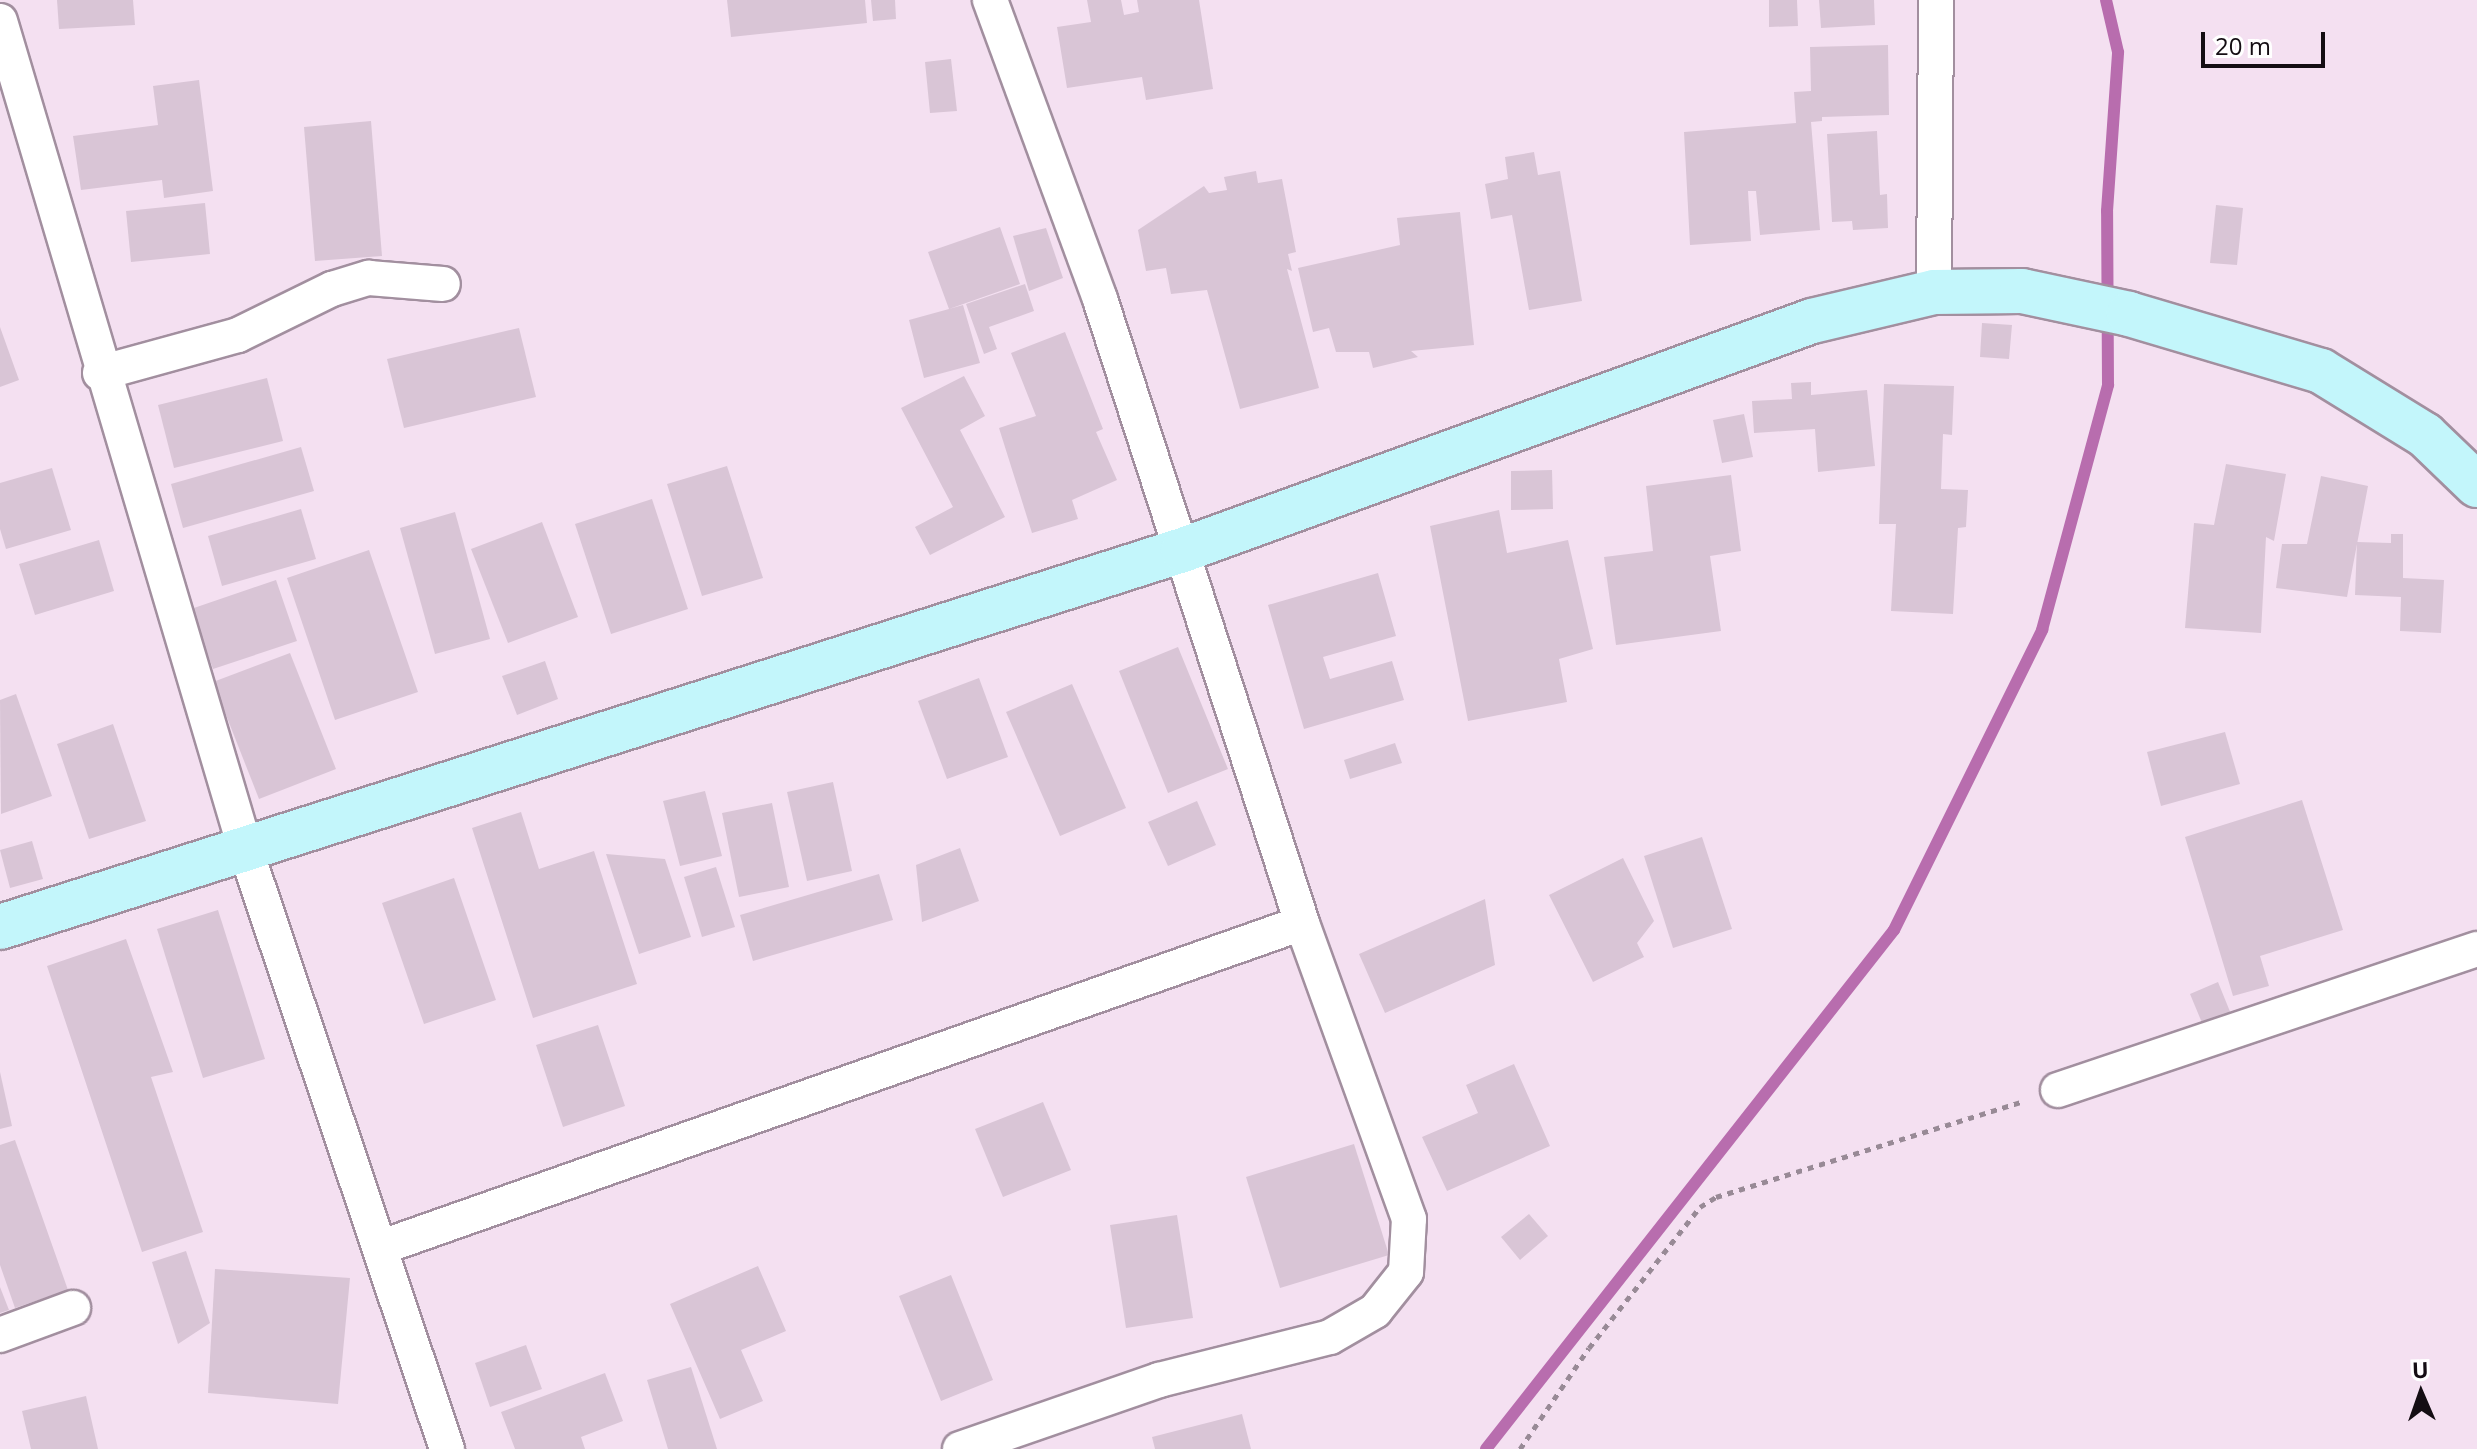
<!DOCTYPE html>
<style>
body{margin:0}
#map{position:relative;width:2477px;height:1449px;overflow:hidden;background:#f4e0f1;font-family:"Open Sans",sans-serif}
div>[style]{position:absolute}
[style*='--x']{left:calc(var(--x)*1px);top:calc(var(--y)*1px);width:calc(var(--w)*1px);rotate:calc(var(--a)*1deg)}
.stream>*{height:12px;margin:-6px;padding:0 6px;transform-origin:6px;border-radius:6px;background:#b86dae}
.building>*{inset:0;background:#d9c5d6}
.path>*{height:5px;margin-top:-2.5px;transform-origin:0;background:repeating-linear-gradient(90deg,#988a96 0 6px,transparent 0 12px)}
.roads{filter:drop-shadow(2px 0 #a28f9f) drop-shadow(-2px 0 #a28f9f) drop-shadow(0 2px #a28f9f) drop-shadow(0 -2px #a28f9f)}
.street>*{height:34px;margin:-17px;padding:0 17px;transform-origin:17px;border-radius:17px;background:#fff}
.secondary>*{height:44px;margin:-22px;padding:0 22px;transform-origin:22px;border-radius:22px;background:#c3f6fb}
span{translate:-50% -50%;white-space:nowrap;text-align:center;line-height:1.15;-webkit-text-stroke:7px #fff;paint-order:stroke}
.north{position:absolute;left:2381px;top:1353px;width:80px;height:80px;-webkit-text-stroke:6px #fff;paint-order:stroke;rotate:358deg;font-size:22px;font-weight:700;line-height:32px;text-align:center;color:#140d13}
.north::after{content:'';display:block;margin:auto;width:28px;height:36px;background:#140d13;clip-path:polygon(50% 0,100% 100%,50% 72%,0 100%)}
.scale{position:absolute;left:2201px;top:32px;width:124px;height:36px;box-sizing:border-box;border:4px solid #140d13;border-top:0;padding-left:10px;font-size:24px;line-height:28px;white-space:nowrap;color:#140d13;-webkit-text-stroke:6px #fff;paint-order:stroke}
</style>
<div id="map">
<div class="stream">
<i style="--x:1486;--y:1449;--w:660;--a:-51.83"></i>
<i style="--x:1894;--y:930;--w:335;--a:-63.7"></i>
<i style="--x:2042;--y:630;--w:254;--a:-74.9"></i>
<i style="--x:2108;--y:385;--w:174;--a:-90.3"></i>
<i style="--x:2107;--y:211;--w:159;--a:-86"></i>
<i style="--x:2118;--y:52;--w:53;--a:-103"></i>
</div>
<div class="building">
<i style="clip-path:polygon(57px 0,133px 0,135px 25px,59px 29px)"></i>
<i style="clip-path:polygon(727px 0,865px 0,867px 23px,731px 37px)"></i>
<i style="clip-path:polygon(871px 0,895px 0,896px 19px,873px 21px)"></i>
<i style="clip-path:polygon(1087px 0,1121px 0,1124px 15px,1139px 12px,1137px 0,1199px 0,1213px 89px,1146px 100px,1142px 77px,1067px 88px,1057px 27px,1091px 22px)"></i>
<i style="clip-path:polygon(1769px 0,1797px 0,1798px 26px,1769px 27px)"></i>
<i style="clip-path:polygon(1819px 0,1874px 0,1875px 25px,1821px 28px)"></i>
<i style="clip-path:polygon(1888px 45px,1889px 115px,1822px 117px,1822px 121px,1811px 122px,1820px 230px,1760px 235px,1756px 191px,1748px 191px,1751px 241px,1690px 245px,1684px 132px,1796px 123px,1794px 92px,1811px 91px,1810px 47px)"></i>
<i style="clip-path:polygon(951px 59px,957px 111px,930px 113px,925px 62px)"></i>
<i style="clip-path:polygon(199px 80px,213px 191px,164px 198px,162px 180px,81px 190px,73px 136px,158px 125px,153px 86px)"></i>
<i style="clip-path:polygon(371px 121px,382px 256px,315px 261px,304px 127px)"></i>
<i style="clip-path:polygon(1877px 131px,1880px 195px,1887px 194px,1888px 228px,1853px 230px,1852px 221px,1832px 222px,1827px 134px)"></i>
<i style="clip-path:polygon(1534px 152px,1538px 175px,1560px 171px,1582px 301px,1529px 310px,1512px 215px,1491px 219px,1485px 184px,1508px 179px,1505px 157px)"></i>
<i style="clip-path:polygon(1256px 171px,1258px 183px,1282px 179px,1296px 252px,1288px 254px,1292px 271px,1287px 269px,1319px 388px,1240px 409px,1207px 290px,1171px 294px,1166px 268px,1146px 271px,1138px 230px,1204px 186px,1209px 193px,1227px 190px,1224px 177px)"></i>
<i style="clip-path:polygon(205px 203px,210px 254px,131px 262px,126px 211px)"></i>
<i style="clip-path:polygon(2216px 205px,2243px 208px,2237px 265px,2210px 263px)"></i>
<i style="clip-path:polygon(1460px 212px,1474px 345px,1411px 351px,1418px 357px,1373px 368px,1369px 352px,1336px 352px,1329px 328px,1313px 332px,1298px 268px,1400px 245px,1397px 218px)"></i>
<i style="clip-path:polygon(1000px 227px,1020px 284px,949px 309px,963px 305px,980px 363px,924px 378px,909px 320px,949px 309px,928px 252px)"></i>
<i style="clip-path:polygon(1046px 228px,1063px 278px,1029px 291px,1013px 236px)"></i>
<i style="clip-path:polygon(1025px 284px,1034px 311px,989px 327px,997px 349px,984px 354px,966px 304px)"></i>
<i style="clip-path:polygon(1982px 323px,2012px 325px,2009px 359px,1980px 357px)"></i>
<i style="clip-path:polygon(0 327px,19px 380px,0 387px)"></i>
<i style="clip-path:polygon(519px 328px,536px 397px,404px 428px,387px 359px)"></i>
<i style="clip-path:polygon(1065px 332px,1103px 429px,1096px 432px,1117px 480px,1072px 500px,1078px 519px,1032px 533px,999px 428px,1036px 416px,1011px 353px)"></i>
<i style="clip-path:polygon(964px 376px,985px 416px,960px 430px,1005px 517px,930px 555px,915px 527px,953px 507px,901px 408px)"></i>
<i style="clip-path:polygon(267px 378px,283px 441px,174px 468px,158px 405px)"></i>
<i style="clip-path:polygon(1811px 382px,1811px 395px,1867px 390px,1875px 466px,1818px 472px,1815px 429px,1754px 433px,1752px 401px,1792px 399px,1791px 383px)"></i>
<i style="clip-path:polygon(1884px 384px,1954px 386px,1952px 435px,1943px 434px,1941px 489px,1968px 490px,1966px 527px,1958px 528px,1953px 614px,1891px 611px,1896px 524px,1879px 524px)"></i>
<i style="clip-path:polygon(1744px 414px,1753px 457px,1722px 463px,1713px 420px)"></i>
<i style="clip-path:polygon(301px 447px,314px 491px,183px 528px,171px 484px)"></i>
<i style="clip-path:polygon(2226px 464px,2286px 474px,2274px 541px,2266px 537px,2261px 633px,2185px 628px,2194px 523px,2214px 525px)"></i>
<i style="clip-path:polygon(727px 466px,763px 578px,702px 596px,667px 484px)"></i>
<i style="clip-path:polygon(52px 468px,71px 530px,6px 549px,0 529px,0 483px)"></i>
<i style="clip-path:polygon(1552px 470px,1553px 509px,1511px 510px,1511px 471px)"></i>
<i style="clip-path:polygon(1731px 475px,1741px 551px,1710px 556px,1721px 631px,1616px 645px,1604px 557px,1653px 551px,1646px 486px)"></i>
<i style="clip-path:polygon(2321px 476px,2368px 486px,2347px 597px,2276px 588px,2282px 544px,2307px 544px)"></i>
<i style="clip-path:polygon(652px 499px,688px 609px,611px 634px,575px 524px)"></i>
<i style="clip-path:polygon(301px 509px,316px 559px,222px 586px,208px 536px)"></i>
<i style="clip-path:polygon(1499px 510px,1507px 553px,1568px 540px,1593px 649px,1559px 659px,1567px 702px,1468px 721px,1430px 526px)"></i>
<i style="clip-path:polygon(455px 512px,490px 639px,435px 654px,400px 528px)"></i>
<i style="clip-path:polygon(542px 522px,578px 617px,508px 643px,471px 549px)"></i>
<i style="clip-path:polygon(2391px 534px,2403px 534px,2403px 578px,2444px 580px,2441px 633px,2400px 631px,2401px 597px,2355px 595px,2357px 542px,2391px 543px)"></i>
<i style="clip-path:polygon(99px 540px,114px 591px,35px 615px,19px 564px)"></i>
<i style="clip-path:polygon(369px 550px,418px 692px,335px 720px,287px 578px)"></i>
<i style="clip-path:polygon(1378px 573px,1396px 636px,1323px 657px,1330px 679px,1392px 661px,1404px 700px,1304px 729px,1268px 605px)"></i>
<i style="clip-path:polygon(276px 580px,297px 641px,213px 669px,191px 609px)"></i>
<i style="clip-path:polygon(1178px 647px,1228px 769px,1168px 793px,1119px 671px)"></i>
<i style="clip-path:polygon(290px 653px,336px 769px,259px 799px,213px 682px)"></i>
<i style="clip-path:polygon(545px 661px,558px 699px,517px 715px,502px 676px)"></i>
<i style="clip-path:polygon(979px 678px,1008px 757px,947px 779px,918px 701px)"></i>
<i style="clip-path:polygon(1072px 684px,1126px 808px,1060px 836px,1006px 712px)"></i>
<i style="clip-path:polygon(16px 694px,52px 796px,1px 814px,0 700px)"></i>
<i style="clip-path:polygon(113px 724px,146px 821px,89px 839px,57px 744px)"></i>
<i style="clip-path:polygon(2225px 732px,2240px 784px,2161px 806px,2147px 752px)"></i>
<i style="clip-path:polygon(1395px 743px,1402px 763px,1350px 779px,1344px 760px)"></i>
<i style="clip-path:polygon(833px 782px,852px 871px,807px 881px,787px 792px)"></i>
<i style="clip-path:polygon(705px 791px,722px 856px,680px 866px,663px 801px)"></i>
<i style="clip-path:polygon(2302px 800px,2343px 930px,2260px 956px,2269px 986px,2233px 996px,2185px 837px)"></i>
<i style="clip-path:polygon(1197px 801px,1216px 845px,1168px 866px,1148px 822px)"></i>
<i style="clip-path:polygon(772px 803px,789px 887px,739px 897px,722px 813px)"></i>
<i style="clip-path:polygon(521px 812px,539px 869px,594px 851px,637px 984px,533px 1018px,472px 828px)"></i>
<i style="clip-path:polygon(1702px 837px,1732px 929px,1673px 948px,1644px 856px)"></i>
<i style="clip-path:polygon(32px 841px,43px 879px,10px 888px,0 850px)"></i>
<i style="clip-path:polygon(960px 848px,979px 901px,922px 922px,916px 865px)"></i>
<i style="clip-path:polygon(606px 854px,665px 859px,691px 937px,639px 954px)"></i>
<i style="clip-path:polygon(1623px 858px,1654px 921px,1637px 943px,1644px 957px,1593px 982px,1549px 895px)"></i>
<i style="clip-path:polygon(716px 867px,735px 927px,702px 937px,684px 877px)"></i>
<i style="clip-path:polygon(879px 874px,893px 920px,753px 961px,740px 915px)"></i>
<i style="clip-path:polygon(454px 878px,496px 1000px,424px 1024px,382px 903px)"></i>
<i style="clip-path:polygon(1485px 899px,1495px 965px,1385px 1013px,1359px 954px)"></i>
<i style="clip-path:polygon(218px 910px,265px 1059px,203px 1078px,157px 929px)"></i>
<i style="clip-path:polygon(126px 939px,173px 1072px,151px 1077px,203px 1232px,142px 1252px,47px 966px)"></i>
<i style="clip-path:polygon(2218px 982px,2233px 1019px,2205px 1030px,2190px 994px)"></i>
<i style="clip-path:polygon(598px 1025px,625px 1106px,563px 1127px,536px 1045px)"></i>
<i style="clip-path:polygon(1514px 1064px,1550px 1146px,1447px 1191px,1422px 1137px,1478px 1113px,1466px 1085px)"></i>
<i style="clip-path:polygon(0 1072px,12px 1126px,0 1129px)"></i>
<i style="clip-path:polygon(1043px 1102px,1071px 1170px,1003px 1197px,975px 1129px)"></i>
<i style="clip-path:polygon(15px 1140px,68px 1290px,15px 1308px,0 1265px,0 1145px)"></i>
<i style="clip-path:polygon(1354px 1144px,1389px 1255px,1280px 1288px,1246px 1177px)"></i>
<i style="clip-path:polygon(1529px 1214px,1548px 1236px,1520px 1260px,1501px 1237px)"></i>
<i style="clip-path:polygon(1177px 1215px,1193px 1318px,1126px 1328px,1110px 1225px)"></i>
<i style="clip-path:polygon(186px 1251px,210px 1323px,178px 1344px,152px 1262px)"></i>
<i style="clip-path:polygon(758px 1266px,786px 1331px,741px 1350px,763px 1401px,720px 1419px,670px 1304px)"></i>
<i style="clip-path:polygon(215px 1269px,350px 1278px,338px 1404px,208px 1393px)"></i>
<i style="clip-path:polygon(951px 1275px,993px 1380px,941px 1401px,899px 1296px)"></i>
<i style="clip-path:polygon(0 1287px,9px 1310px,0 1313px)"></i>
<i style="clip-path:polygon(526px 1345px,542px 1389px,490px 1407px,475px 1363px)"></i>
<i style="clip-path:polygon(691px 1367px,717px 1449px,668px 1449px,647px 1380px)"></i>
<i style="clip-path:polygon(605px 1373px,623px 1421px,581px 1437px,585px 1449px,515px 1449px,501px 1412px)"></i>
<i style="clip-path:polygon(86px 1396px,98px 1449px,31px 1449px,22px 1411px)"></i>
<i style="clip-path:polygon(1242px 1414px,1251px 1449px,1155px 1449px,1152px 1437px)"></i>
</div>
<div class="path">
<i style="--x:1520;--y:1449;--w:122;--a:-55.7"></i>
<i style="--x:1589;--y:1348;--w:179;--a:-51.8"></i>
<i style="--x:1700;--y:1207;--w:19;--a:-32"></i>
<i style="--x:1716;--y:1197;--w:323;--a:-17.3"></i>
</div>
<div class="roads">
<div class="street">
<i style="--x:0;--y:21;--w:866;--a:73.49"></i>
<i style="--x:246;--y:851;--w:631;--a:71.42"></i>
<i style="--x:1934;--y:292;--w:292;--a:-89.6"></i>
<i style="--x:100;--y:373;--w:143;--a:-15.4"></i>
<i style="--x:238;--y:335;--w:105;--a:-26.1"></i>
<i style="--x:332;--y:289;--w:39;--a:-17"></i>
<i style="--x:369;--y:278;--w:74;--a:4.6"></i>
<i style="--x:2058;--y:1090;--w:442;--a:-18.6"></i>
<i style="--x:382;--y:1247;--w:975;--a:-19.4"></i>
<i style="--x:0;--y:1335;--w:78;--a:-20.3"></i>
<i style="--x:960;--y:1449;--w:211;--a:-19.1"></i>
<i style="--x:1159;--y:1380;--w:176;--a:-14.1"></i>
<i style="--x:1330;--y:1337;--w:52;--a:-30"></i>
<i style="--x:1375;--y:1311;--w:50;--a:-51.5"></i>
<i style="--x:1406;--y:1272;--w:53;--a:-86.8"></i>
<i style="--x:1409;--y:1219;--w:315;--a:-109.9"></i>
<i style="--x:1302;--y:923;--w:656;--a:-107.94"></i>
<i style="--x:1100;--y:299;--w:319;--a:-110.2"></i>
</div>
<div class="secondary">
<i style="--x:0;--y:927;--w:1242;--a:-17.68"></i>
<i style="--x:1183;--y:550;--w:669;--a:-20.01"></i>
<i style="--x:1812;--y:321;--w:125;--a:-13.4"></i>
<i style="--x:1934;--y:292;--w:88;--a:-0.7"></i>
<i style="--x:2022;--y:291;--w:109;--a:12.1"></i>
<i style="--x:2129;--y:314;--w:200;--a:16.5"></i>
<i style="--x:2321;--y:371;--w:122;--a:31.6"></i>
<i style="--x:2425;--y:435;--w:72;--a:43.9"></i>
</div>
</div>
<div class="north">U</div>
<div class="scale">20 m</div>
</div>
